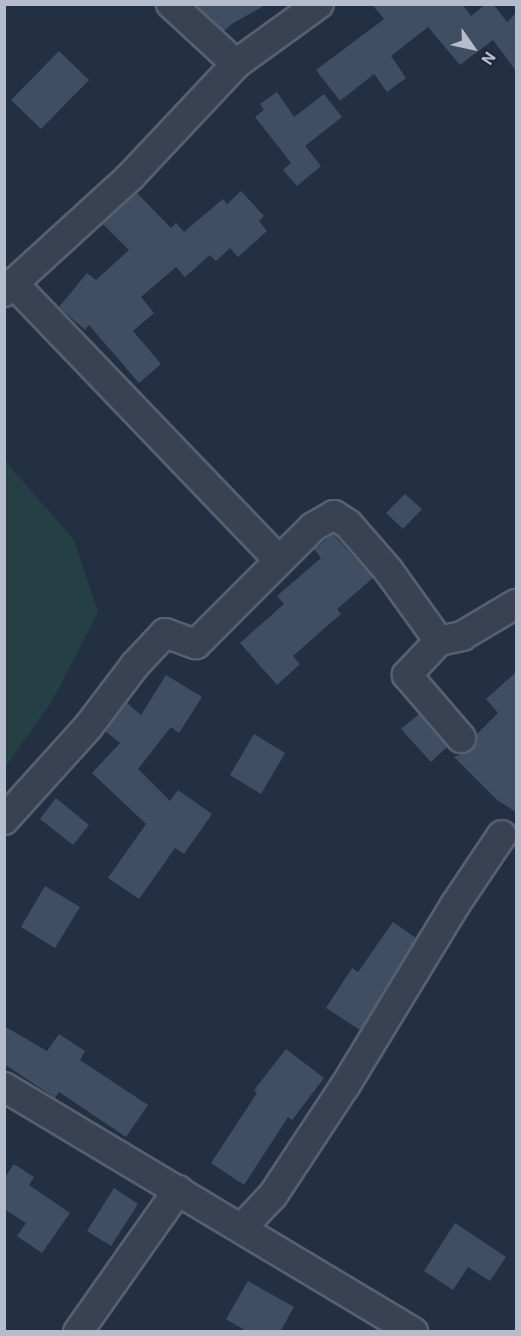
<!DOCTYPE html>
<style>
body{margin:0}
#map{position:relative;width:521px;height:1336px;overflow:hidden;background:#233043;font-family:Roboto,sans-serif}
div>[style]{position:absolute}
[style*='--x']{left:calc(var(--x)*1px);top:calc(var(--y)*1px);width:calc(var(--w)*1px);rotate:calc(var(--a)*1deg)}
.green>*{inset:0;background:#254044}
.building>*{inset:0;background:#3f4e63}
.roads{filter:drop-shadow(2px 0 #566070) drop-shadow(-2px 0 #566070) drop-shadow(0 2px #566070) drop-shadow(0 -2px #566070)}
.minor>*{height:28px;margin:-14px;padding:0 14px;transform-origin:14px;border-radius:14px;background:#384253}
span{translate:-50% -50%;white-space:nowrap;text-align:center;line-height:1.15;-webkit-text-stroke:5px #1d2738;paint-order:stroke}
.frame{position:absolute;inset:0;border:6px solid #b5bdcd;pointer-events:none}
.north{position:absolute;left:443px;top:18px;width:60px;height:60px;-webkit-text-stroke:4px #1d2738;paint-order:stroke;rotate:124deg;font-size:16px;font-weight:700;line-height:24px;text-align:center;color:#b5bdcd}
.north::after{content:'';display:block;margin:auto;width:21px;height:27px;background:#b5bdcd;clip-path:polygon(50% 0,100% 100%,50% 72%,0 100%)}
</style>
<div id="map">
<div class="green">
<i style="clip-path:polygon(5px 461px,74px 540px,98px 612px,51px 703px,5px 767px)"></i>
</div>
<div class="building">
<i style="clip-path:polygon(196px 4px,267px 4px,232px 24px,224px 31px)"></i>
<i style="clip-path:polygon(372px 4px,462px 4px,471px 16px,486px 4px,493px 4px,507px 22px,516px 13px,516px 71px,493px 40px,460px 65px,428px 27px,391px 56px,406px 78px,387px 92px,374px 74px,340px 101px,316px 70px,384px 19px)"></i>
<i style="clip-path:polygon(59px 51px,89px 80px,41px 129px,11px 100px)"></i>
<i style="clip-path:polygon(277px 92px,294px 117px,324px 94px,342px 117px,305px 146px,321px 166px,297px 186px,283px 170px,291px 163px,255px 117px,264px 110px,260px 104px)"></i>
<i style="clip-path:polygon(241px 191px,264px 216px,259px 221px,267px 231px,238px 257px,230px 248px,216px 261px,210px 255px,185px 277px,176px 267px,141px 297px,154px 313px,133px 331px,161px 364px,139px 383px,89px 325px,85px 330px,59px 307px,87px 273px,96px 280px,129px 250px,103px 224px,137px 193px,171px 228px,176px 223px,184px 232px,223px 199px,227px 204px)"></i>
<i style="clip-path:polygon(405px 494px,422px 509px,403px 529px,386px 513px)"></i>
<i style="clip-path:polygon(333px 534px,373px 578px,337px 609px,341px 614px,293px 656px,300px 664px,277px 685px,240px 643px,284px 604px,277px 596px,321px 558px,314px 549px)"></i>
<i style="clip-path:polygon(516px 672px,516px 812px,497px 800px,454px 757px,472px 750px,477px 743px,477px 734px,498px 713px,486px 699px)"></i>
<i style="clip-path:polygon(166px 675px,202px 697px,179px 733px,171px 727px,138px 769px,170px 801px,178px 790px,212px 814px,184px 854px,175px 848px,139px 899px,108px 878px,146px 824px,92px 773px,120px 743px,105px 731px,127px 703px,141px 715px)"></i>
<i style="clip-path:polygon(419px 714px,447px 747px,431px 762px,401px 729px)"></i>
<i style="clip-path:polygon(254px 734px,285px 753px,261px 794px,230px 775px)"></i>
<i style="clip-path:polygon(56px 798px,89px 825px,73px 845px,40px 819px)"></i>
<i style="clip-path:polygon(45px 886px,80px 907px,55px 948px,21px 927px)"></i>
<i style="clip-path:polygon(393px 922px,416px 938px,360px 1030px,326px 1008px,352px 968px,358px 972px)"></i>
<i style="clip-path:polygon(4px 1026px,47px 1051px,59px 1034px,85px 1051px,80px 1060px,148px 1105px,126px 1137px,59px 1092px,55px 1098px,4px 1064px)"></i>
<i style="clip-path:polygon(286px 1049px,324px 1078px,292px 1120px,288px 1117px,244px 1185px,211px 1163px,257px 1093px,254px 1090px)"></i>
<i style="clip-path:polygon(14px 1164px,34px 1177px,29px 1185px,70px 1213px,42px 1253px,17px 1236px,26px 1223px,4px 1209px,4px 1179px)"></i>
<i style="clip-path:polygon(114px 1188px,138px 1204px,111px 1246px,87px 1231px)"></i>
<i style="clip-path:polygon(455px 1223px,506px 1257px,490px 1281px,468px 1267px,453px 1290px,424px 1271px)"></i>
<i style="clip-path:polygon(248px 1281px,294px 1307px,280px 1332px,248px 1332px,226px 1319px)"></i>
</div>
<div class="roads">
<div class="minor">
<i style="--x:171;--y:4;--w:88;--a:42.7"></i>
<i style="--x:14;--y:284;--w:383;--a:46.2"></i>
<i style="--x:4;--y:292;--w:171;--a:-42.4"></i>
<i style="--x:130;--y:177;--w:155;--a:-46.8"></i>
<i style="--x:236;--y:64;--w:102;--a:-35.9"></i>
<i style="--x:439;--y:641;--w:24;--a:-12"></i>
<i style="--x:462;--y:636;--w:63;--a:-30.7"></i>
<i style="--x:4;--y:820;--w:125;--a:-47.9"></i>
<i style="--x:88;--y:727;--w:78;--a:-52.8"></i>
<i style="--x:135;--y:665;--w:44;--a:-46.8"></i>
<i style="--x:165;--y:633;--w:33;--a:20"></i>
<i style="--x:196;--y:644;--w:165;--a:-45"></i>
<i style="--x:313;--y:527;--w:24;--a:-30"></i>
<i style="--x:334;--y:515;--w:17;--a:33"></i>
<i style="--x:348;--y:524;--w:61;--a:49"></i>
<i style="--x:388;--y:570;--w:87;--a:54.3"></i>
<i style="--x:439;--y:641;--w:47;--a:133.3"></i>
<i style="--x:407;--y:675;--w:83;--a:49.4"></i>
<i style="--x:4;--y:1087;--w:477;--a:30.9"></i>
<i style="--x:242;--y:1228;--w:45;--a:-46.8"></i>
<i style="--x:273;--y:1195;--w:131;--a:-56.6"></i>
<i style="--x:345;--y:1086;--w:212;--a:-58.7"></i>
<i style="--x:455;--y:905;--w:84;--a:-56.1"></i>
<i style="--x:78;--y:1332;--w:174;--a:-54.8"></i>
</div>
</div>
<div class="frame"></div>
<div class="north">N</div>
</div>
